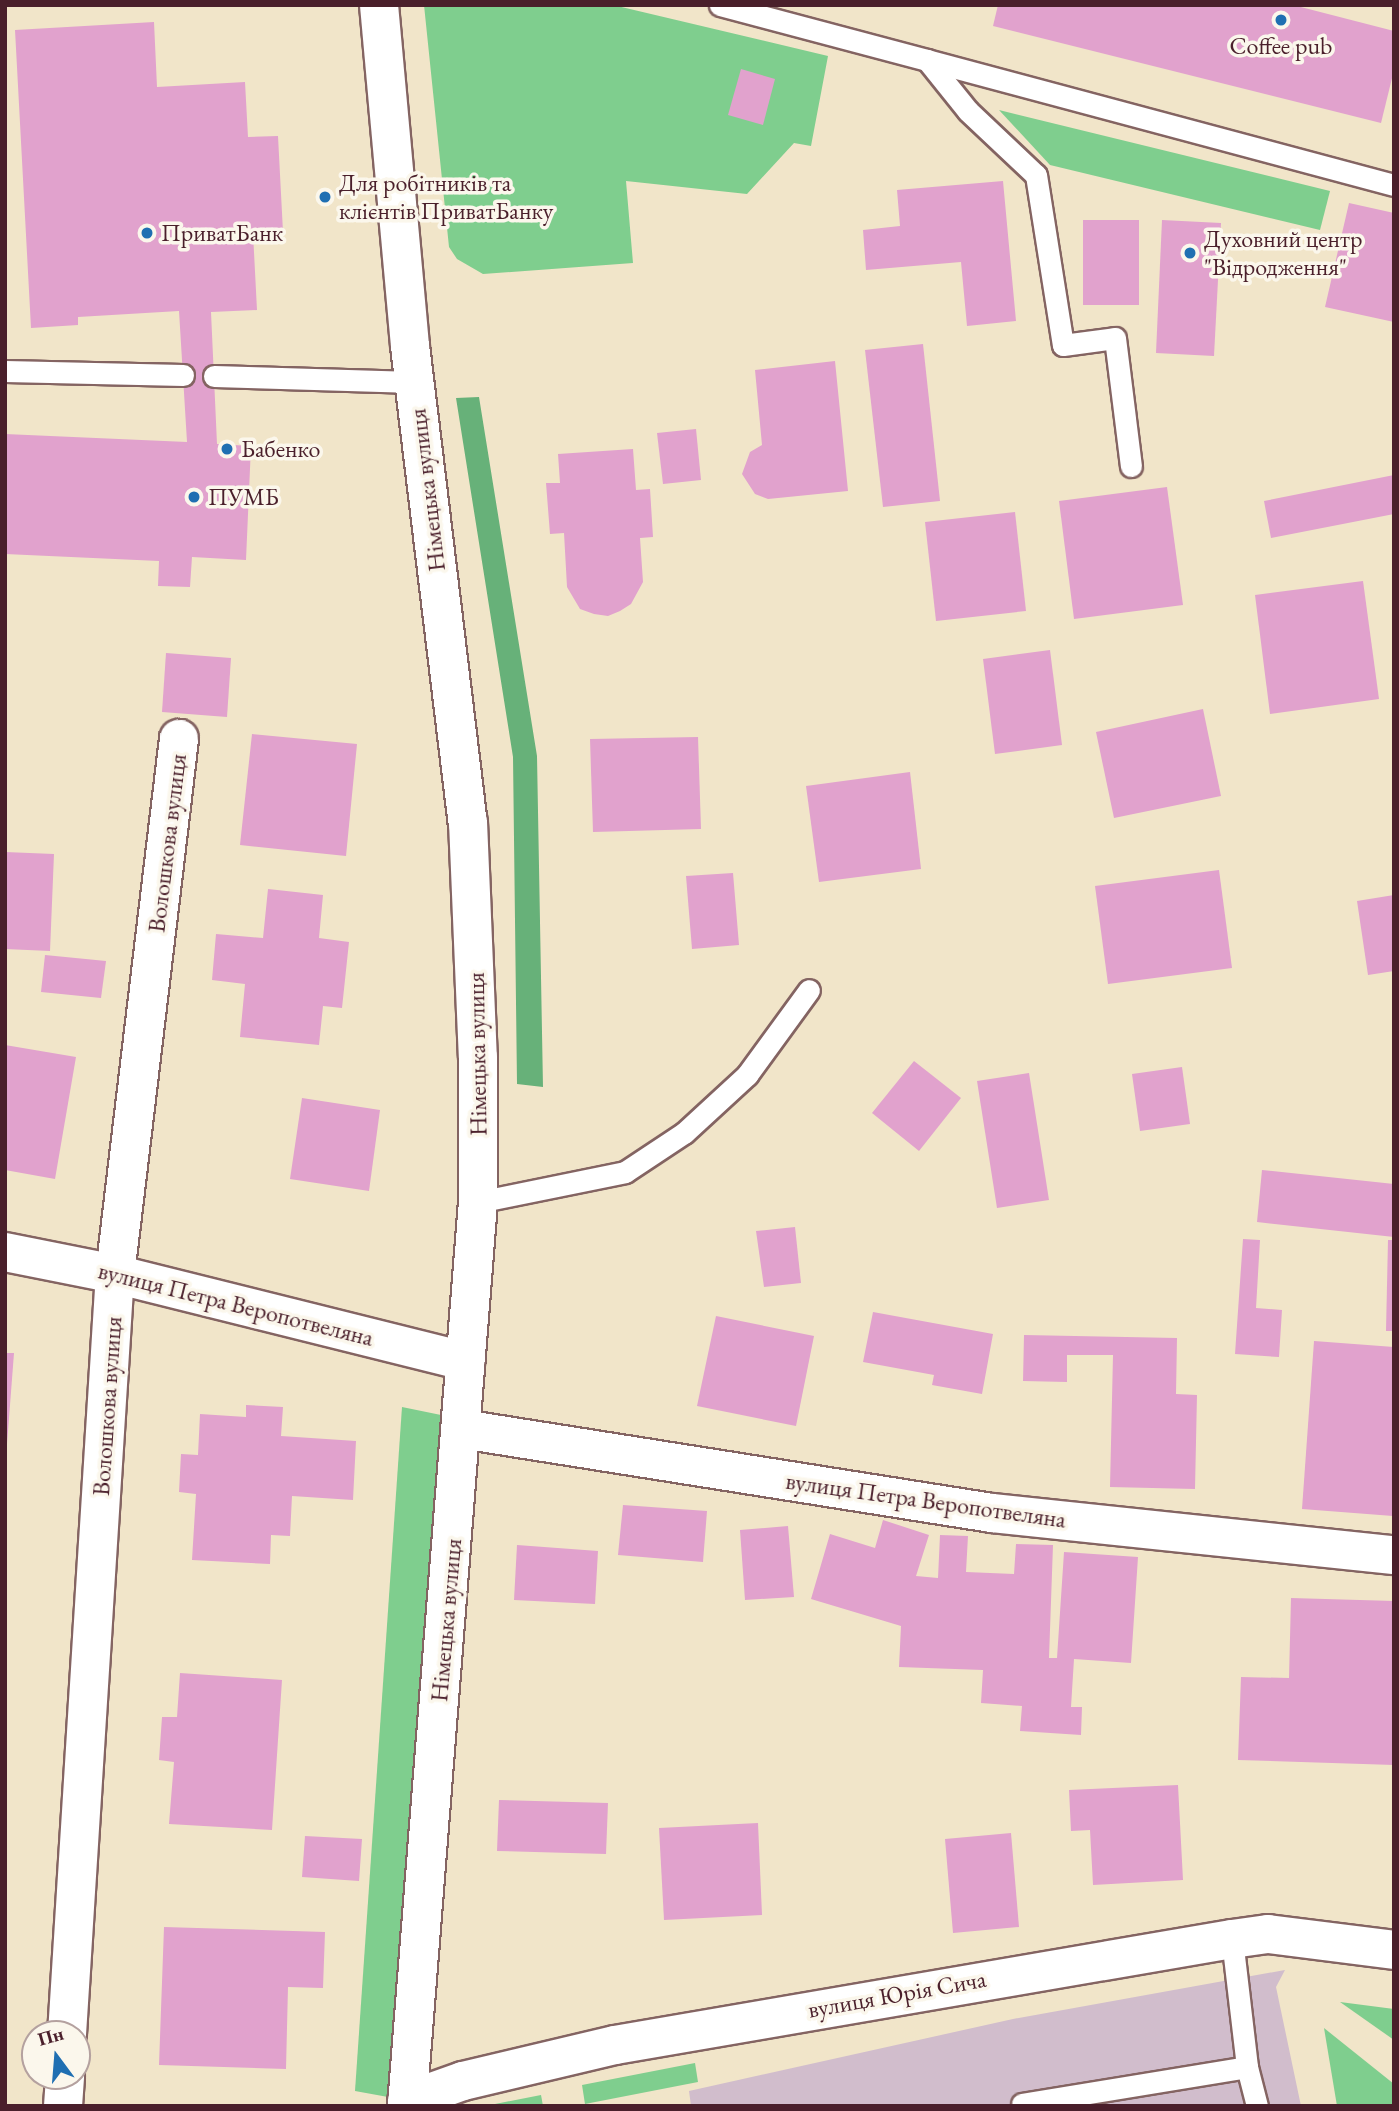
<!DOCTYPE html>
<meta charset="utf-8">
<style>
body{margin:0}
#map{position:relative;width:1399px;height:2111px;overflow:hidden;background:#f1e5c9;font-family:"EB Garamond",serif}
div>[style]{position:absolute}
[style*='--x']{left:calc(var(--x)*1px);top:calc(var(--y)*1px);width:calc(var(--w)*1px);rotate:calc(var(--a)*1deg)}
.industrial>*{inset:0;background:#d1bdcc}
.green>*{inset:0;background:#7fce8e}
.forest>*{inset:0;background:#67b179}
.building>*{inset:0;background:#e1a2cd}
.roads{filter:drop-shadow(2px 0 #846462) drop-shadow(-2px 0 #846462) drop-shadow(0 2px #846462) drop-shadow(0 -2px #846462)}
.lane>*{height:21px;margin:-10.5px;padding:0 10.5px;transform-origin:10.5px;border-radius:10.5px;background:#fff}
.street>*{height:38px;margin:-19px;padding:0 19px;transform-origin:19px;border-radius:19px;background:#fff}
.secondary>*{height:38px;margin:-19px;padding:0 19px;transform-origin:19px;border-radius:19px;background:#fff}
.dots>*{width:19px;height:19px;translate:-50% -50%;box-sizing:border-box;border:4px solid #fbf7ec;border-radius:50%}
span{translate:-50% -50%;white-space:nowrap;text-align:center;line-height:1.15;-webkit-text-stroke:7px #fbf7ec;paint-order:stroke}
.poi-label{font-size:24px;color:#4a1f2b}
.left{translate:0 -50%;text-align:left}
.street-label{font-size:24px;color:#4a1f2b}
.frame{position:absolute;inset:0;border:7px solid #4a1f2b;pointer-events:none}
.north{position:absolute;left:21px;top:2020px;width:70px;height:70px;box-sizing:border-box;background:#fbf7ec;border:2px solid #b4a19f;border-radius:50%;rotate:344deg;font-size:19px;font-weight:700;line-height:28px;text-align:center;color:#4a1f2b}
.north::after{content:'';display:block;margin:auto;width:24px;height:32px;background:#1f6fb2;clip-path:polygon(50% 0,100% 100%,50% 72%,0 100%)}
</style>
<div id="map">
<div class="industrial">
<i style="clip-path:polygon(1285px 1970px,1276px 1987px,1301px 2106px,691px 2106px,689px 2091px,1013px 2019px)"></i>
</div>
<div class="green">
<i style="clip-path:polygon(424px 5px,613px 5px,828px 56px,811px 146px,794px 143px,747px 194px,626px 181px,633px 263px,483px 274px,457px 259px,449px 247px)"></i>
<i style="clip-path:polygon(999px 110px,1330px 191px,1320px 230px,1050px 165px)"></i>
<i style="clip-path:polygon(402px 1407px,441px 1415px,388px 2097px,355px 2091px)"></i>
<i style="clip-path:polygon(1340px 2002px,1394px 2009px,1394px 2040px)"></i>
<i style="clip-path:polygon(1324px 2028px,1394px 2084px,1394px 2106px,1337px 2106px)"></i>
<i style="clip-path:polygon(695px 2063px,698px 2082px,585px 2104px,582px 2085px)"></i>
<i style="clip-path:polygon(541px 2095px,543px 2106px,485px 2106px)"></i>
</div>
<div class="forest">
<i style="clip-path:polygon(479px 397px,537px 756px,543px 1087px,517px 1084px,513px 757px,456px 398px)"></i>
</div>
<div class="building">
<i style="clip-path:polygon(998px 5px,1293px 5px,1394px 31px,1394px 70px,1381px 123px,993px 26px)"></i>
<i style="clip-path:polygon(154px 22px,157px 87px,245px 82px,248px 137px,278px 136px,283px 232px,253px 233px,257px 310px,211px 312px,217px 444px,251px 446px,246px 560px,192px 557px,190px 587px,158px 586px,159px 561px,5px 554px,5px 434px,187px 442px,179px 311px,78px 317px,78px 325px,31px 328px,15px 30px)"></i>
<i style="clip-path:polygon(741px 69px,775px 79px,763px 125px,728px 115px)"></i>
<i style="clip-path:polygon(1003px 181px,1016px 321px,967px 326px,961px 262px,866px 270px,863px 230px,900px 226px,897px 190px)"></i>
<i style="clip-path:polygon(1349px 203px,1394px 213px,1394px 322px,1325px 307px)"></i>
<i style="clip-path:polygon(1083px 220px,1139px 220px,1139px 305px,1083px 305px)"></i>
<i style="clip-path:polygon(1162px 220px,1221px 223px,1214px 356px,1156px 353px)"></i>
<i style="clip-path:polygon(923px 344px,940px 501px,883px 507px,865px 350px)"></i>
<i style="clip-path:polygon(835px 361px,848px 491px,768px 499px,755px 494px,742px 474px,750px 452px,762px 445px,755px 370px)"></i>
<i style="clip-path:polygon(696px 429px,701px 480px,663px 484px,657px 433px)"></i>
<i style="clip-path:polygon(633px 449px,636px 490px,650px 489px,653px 537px,640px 538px,643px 582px,631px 604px,620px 611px,608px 616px,594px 614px,580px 609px,567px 587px,564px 533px,550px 534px,546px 483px,560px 483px,558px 454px)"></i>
<i style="clip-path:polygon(1394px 475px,1394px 514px,1271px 538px,1264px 501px)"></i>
<i style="clip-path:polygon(1167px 487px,1183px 605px,1074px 619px,1059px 501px)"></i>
<i style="clip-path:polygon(1015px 512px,1026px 611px,936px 621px,925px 522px)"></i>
<i style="clip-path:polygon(1363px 581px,1379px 699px,1270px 714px,1255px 595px)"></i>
<i style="clip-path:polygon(1050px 650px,1062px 745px,995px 754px,983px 659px)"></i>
<i style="clip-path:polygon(166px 653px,231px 658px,227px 717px,162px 712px)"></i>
<i style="clip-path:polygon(1203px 709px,1221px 796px,1114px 818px,1096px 732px)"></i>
<i style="clip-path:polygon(252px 734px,357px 744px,346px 856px,240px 845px)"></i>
<i style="clip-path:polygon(698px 737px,701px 829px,593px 832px,590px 739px)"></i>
<i style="clip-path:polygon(910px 772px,921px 869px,819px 882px,806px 786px)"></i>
<i style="clip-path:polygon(5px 852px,54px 854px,50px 951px,5px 949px)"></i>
<i style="clip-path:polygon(1219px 870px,1232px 968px,1108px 984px,1095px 886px)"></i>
<i style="clip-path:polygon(733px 873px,739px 945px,692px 949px,686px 876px)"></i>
<i style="clip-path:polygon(268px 889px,323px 895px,319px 938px,349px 942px,342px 1008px,323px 1006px,319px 1045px,240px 1037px,245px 984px,212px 980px,216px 934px,263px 938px)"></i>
<i style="clip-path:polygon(1394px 895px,1394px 971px,1368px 975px,1357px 901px)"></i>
<i style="clip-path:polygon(45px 955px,106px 961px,101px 998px,41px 992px)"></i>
<i style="clip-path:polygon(5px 1045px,76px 1057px,55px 1179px,5px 1170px)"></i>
<i style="clip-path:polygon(914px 1061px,961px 1098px,919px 1151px,872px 1113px)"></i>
<i style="clip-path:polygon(1182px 1067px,1190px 1124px,1140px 1131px,1132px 1074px)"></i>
<i style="clip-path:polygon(1029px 1073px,1049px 1200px,997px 1208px,977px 1081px)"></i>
<i style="clip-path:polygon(302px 1098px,380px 1110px,369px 1191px,290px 1179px)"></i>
<i style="clip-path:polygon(1262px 1170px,1394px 1184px,1394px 1237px,1257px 1222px)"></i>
<i style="clip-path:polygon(795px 1227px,801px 1283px,764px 1287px,756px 1231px)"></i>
<i style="clip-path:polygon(1243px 1239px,1260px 1240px,1256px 1308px,1282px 1310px,1279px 1357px,1235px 1354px)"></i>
<i style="clip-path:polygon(1388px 1240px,1394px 1240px,1394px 1331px,1386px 1331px)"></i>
<i style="clip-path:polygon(873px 1312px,993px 1334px,982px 1394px,932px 1385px,934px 1375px,863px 1362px)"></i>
<i style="clip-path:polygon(716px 1316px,814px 1336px,796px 1426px,697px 1406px)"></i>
<i style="clip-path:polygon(1024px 1335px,1177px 1338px,1176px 1394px,1197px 1395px,1195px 1489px,1110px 1487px,1113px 1355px,1067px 1355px,1067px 1382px,1023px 1381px)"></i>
<i style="clip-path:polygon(1314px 1341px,1394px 1347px,1393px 1516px,1302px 1509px)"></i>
<i style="clip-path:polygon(5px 1353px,14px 1353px,7px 1444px,5px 1444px)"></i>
<i style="clip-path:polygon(246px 1405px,283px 1407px,281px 1436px,356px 1441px,353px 1500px,292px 1496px,290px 1536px,271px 1535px,270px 1564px,192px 1560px,196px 1494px,179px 1492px,181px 1454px,198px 1455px,200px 1414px,246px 1417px)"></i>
<i style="clip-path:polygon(623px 1505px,707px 1511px,703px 1562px,618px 1555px)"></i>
<i style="clip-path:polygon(883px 1520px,929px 1535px,916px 1576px,938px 1578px,940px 1535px,968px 1536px,966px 1572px,1014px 1574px,1016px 1544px,1053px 1545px,1049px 1658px,1057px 1658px,1064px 1552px,1138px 1557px,1131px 1663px,1074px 1659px,1071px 1707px,1082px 1707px,1081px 1735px,1020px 1731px,1022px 1706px,981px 1703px,983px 1670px,899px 1667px,901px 1626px,811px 1599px,830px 1534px,875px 1548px)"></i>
<i style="clip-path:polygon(788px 1526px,794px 1597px,745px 1600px,740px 1530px)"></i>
<i style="clip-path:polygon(517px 1545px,598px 1551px,595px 1604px,514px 1600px)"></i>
<i style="clip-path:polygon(1291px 1598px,1394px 1601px,1394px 1765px,1238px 1760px,1241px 1677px,1289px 1678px)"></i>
<i style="clip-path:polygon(180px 1673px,282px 1680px,272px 1830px,169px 1824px,174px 1762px,159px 1760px,162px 1717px,177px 1717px)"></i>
<i style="clip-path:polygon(1178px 1785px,1183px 1880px,1093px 1885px,1090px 1830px,1071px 1831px,1069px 1790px)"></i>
<i style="clip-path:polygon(499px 1800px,608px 1803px,606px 1854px,497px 1851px)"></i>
<i style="clip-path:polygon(758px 1823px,762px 1915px,664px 1920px,659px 1828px)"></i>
<i style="clip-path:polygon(1011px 1833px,1019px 1927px,953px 1933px,945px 1839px)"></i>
<i style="clip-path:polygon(305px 1836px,362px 1839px,359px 1881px,302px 1877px)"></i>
<i style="clip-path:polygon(164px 1927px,325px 1932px,323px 1988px,288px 1987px,286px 2069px,159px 2065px)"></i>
</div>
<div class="roads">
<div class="lane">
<i style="--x:720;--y:5;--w:214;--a:14.9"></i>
<i style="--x:927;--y:60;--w:65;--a:51.2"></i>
<i style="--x:968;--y:111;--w:93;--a:43.3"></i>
<i style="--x:1036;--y:175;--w:172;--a:81"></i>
<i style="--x:1063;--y:345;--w:52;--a:-7.7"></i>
<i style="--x:1115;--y:338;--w:129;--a:82.9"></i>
<i style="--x:927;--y:60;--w:483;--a:15"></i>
<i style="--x:5;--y:371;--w:178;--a:1.3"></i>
<i style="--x:214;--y:376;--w:200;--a:1.7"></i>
<i style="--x:478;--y:1202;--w:150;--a:-11.5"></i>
<i style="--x:625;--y:1172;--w:71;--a:-33.5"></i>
<i style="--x:684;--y:1133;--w:86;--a:-42.6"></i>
<i style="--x:747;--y:1075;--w:105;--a:-53.9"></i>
<i style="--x:1232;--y:1939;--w:129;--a:83.3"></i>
<i style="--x:1247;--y:2067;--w:40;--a:75.6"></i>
<i style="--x:1022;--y:2104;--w:228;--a:-9.3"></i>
</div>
<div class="street">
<i style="--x:462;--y:1429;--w:537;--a:9.01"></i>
<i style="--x:992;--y:1513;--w:404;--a:6"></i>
<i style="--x:67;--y:2034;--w:762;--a:-86.39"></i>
<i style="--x:115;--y:1274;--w:539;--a:-83.18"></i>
<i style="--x:407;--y:2101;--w:59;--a:-19.7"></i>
<i style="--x:463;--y:2081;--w:156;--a:-13.3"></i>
<i style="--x:615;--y:2045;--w:626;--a:-9.75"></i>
<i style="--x:1232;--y:1939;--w:36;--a:-8"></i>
<i style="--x:1268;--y:1934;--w:127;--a:7.2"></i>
<i style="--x:63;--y:2106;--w:30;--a:-86"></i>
</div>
<div class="secondary">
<i style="--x:379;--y:5;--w:342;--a:84.8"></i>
<i style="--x:410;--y:346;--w:480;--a:83.1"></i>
<i style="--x:468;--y:822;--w:235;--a:87.6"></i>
<i style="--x:478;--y:1057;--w:145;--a:90"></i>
<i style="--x:478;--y:1202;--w:907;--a:94.49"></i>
<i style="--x:5;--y:1252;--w:112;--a:11.3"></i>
<i style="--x:115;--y:1274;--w:361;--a:14"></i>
</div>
</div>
<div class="dots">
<i style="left:1281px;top:20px;background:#1f6fb2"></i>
<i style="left:325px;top:197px;background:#1f6fb2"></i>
<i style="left:147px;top:233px;background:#1f6fb2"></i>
<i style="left:1190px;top:253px;background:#1f6fb2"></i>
<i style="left:227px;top:449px;background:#1f6fb2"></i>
<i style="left:194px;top:497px;background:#1f6fb2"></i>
</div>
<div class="poi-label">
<span style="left:1281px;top:46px">Coffee pub</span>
<span class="left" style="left:339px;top:197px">Для робітників та<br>клієнтів ПриватБанку</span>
<span class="left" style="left:161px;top:233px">ПриватБанк</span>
<span class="left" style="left:1204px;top:253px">Духовний центр<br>"Відродження"</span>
<span class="left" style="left:241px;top:449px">Бабенко</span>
<span class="left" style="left:208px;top:497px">ПУМБ</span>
</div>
<div class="street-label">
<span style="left:427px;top:490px;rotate:-97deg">Німецька вулиця</span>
<span style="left:167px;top:843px;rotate:-83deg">Волошкова вулиця</span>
<span style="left:477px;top:1054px;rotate:-91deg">Німецька вулиця</span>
<span style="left:236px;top:1304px;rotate:14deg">вулиця Петра Веропотвеляна</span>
<span style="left:107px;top:1406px;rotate:-86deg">Волошкова вулиця</span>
<span style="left:926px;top:1500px;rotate:8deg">вулиця Петра Веропотвеляна</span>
<span style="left:446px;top:1620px;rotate:-85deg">Німецька вулиця</span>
<span style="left:897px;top:1994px;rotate:-10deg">вулиця Юрія Сича</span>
</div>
<div class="frame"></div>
<div class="north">Пн</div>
</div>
